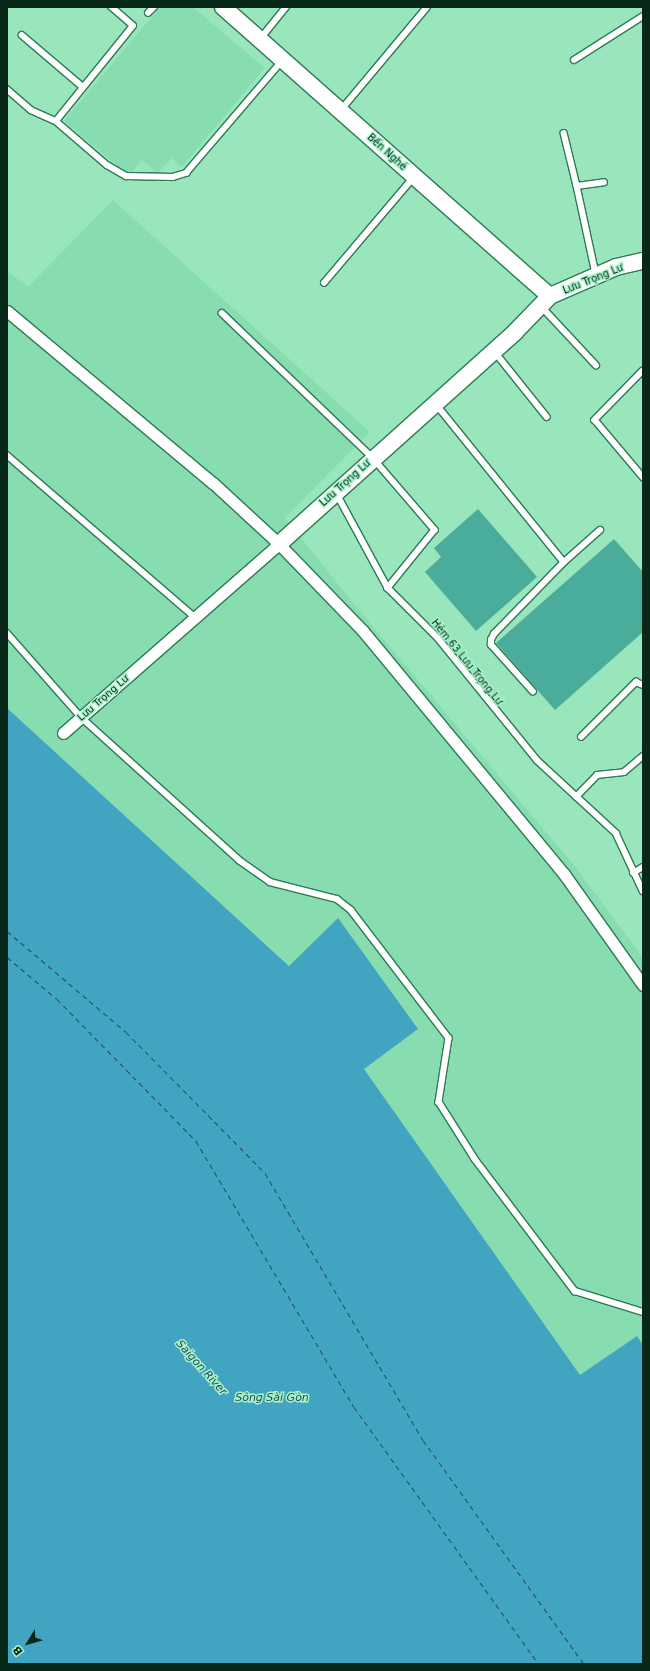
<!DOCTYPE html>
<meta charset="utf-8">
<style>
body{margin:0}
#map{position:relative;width:650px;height:1671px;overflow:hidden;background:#99e6bc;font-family:"DejaVu Sans",sans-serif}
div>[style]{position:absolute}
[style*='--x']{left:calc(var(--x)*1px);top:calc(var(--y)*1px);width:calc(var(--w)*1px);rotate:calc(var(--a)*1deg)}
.built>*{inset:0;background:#87ddb0}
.water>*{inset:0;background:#41a4c0}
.ferry>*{height:1px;margin-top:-0.5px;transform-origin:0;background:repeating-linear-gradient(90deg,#224c59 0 5px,transparent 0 9px)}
.building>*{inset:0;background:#4aac9b}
.roads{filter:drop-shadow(1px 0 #2d7a56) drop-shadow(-1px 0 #2d7a56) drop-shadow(0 1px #2d7a56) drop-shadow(0 -1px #2d7a56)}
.lane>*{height:5.5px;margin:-2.75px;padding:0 2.75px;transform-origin:2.75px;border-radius:2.75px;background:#fff}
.street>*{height:11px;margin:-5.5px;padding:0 5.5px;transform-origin:5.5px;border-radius:5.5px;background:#fff}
.secondary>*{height:16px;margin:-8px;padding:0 8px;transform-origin:8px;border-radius:8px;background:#fff}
span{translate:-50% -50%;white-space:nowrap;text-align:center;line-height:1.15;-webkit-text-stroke:3px #a6f3c9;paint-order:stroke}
.street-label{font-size:10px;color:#072819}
.water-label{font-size:11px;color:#224c59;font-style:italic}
.frame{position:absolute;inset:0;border:8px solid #072819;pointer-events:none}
.north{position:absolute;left:8px;top:1623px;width:40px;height:40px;-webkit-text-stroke:3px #a6f3c9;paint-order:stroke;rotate:233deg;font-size:11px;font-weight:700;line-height:16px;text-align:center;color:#072819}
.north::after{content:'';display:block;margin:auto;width:14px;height:18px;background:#072819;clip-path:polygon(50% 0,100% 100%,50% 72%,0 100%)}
</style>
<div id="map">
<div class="built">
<i style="clip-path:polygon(160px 7px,193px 7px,265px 68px,182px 167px,171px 158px,158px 173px,142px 160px,129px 176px,64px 121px)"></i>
<i style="clip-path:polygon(113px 200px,370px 432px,285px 518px,354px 604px,578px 870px,643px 958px,643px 1345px,637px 1336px,580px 1375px,364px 1069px,338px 919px,290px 966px,7px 708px,7px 271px,28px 287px)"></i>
</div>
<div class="water">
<i style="clip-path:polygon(7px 708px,289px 966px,338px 918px,418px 1029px,364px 1069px,580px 1375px,637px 1336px,643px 1345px,643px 1664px,9px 1664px,7px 1660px)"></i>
</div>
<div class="ferry">
<i style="--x:7;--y:931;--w:156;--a:40.3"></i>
<i style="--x:126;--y:1032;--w:198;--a:45.4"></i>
<i style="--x:265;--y:1173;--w:310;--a:59.4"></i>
<i style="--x:423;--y:1440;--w:276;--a:54.3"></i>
<i style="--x:7;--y:957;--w:65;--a:40"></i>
<i style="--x:57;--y:999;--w:199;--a:45.6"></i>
<i style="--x:196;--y:1141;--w:309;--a:59.3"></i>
<i style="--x:354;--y:1407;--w:317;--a:54.3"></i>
</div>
<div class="building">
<i style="clip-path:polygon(478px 509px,537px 577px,476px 631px,425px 572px,441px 557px,434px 548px)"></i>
<i style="clip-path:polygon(614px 539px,643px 572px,643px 632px,555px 710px,496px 643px)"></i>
</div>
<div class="roads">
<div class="lane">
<i style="--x:148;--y:13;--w:8;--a:-45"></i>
<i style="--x:22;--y:35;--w:80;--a:40.4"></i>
<i style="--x:261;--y:38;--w:40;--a:-51"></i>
<i style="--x:574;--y:60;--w:82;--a:-32.5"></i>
<i style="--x:7;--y:89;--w:32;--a:41"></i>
<i style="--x:31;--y:110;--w:27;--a:24"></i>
<i style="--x:56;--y:121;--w:67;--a:40.8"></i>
<i style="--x:107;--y:165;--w:22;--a:30"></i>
<i style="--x:126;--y:176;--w:47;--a:1.2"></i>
<i style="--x:173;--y:177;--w:14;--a:-17"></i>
<i style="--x:186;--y:173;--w:148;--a:-49.4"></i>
<i style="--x:341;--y:110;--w:134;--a:-50.1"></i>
<i style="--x:56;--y:121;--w:122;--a:-51"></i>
<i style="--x:133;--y:26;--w:29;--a:-139"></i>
<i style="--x:564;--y:133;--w:55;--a:76.2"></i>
<i style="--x:577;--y:186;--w:27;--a:-8"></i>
<i style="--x:577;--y:186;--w:90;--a:77.8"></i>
<i style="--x:324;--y:283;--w:139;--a:-49.7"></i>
<i style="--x:541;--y:306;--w:81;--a:47"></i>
<i style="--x:222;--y:313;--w:209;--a:43.8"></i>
<i style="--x:373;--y:458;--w:95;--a:49.3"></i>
<i style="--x:435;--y:530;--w:75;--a:129"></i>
<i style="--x:388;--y:588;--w:71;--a:45"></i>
<i style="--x:438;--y:638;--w:157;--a:50.9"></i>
<i style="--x:537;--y:760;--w:108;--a:42.7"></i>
<i style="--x:616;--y:833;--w:64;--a:65"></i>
<i style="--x:495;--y:352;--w:83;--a:51.3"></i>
<i style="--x:643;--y:371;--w:69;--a:134.4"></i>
<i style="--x:595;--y:420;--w:75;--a:49.9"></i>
<i style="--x:436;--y:404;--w:203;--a:51"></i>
<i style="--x:7;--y:455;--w:248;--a:40.8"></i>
<i style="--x:337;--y:494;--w:107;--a:61.5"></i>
<i style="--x:7;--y:633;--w:112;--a:48.6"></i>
<i style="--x:81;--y:717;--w:213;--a:42.1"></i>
<i style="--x:239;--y:860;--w:38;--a:35"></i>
<i style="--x:270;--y:882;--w:69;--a:14.2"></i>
<i style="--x:337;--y:899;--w:18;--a:38"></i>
<i style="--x:351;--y:910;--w:161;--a:52.6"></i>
<i style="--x:449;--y:1038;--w:65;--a:98.9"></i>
<i style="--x:439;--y:1102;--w:67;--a:57.7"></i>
<i style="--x:475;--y:1159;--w:166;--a:52.9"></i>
<i style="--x:575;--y:1291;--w:71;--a:17.2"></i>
<i style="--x:533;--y:692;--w:63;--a:-131.8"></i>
<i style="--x:491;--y:645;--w:5;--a:-90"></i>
<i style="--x:491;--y:640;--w:7;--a:-63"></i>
<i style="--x:494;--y:634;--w:100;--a:-45.8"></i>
<i style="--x:564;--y:562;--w:48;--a:-41.6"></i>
<i style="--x:581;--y:737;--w:78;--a:-45"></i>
<i style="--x:636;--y:682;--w:8;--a:23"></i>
<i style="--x:576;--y:797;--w:30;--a:-46"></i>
<i style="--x:597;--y:775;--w:27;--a:-6"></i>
<i style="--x:624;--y:772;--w:25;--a:-40"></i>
<i style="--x:633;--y:873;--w:12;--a:-31"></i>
</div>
<div class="street">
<i style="--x:7;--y:311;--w:268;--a:39.9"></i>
<i style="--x:213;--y:483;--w:90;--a:42.7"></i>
<i style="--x:279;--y:544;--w:121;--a:46"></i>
<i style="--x:363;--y:631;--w:315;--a:50.4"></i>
<i style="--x:564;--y:874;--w:136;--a:54.6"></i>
<i style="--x:63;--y:733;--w:287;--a:-41.2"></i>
</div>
<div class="secondary">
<i style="--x:223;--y:7;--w:436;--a:41.5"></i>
<i style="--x:279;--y:544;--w:317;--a:-41.9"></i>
<i style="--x:515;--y:332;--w:50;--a:-45.8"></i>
<i style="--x:550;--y:296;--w:72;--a:-23.7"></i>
<i style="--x:616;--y:267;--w:28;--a:-13"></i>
</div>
</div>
<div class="street-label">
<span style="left:387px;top:152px;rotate:42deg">Bến Nghé</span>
<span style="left:593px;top:279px;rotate:-22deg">Lưu Trọng Lư</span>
<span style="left:345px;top:483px;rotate:-42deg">Lưu Trọng Lư</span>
<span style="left:467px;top:662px;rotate:51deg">Hẻm 63 Lưu Trọng Lư</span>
<span style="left:103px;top:698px;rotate:-41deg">Lưu Trọng Lư</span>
</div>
<div class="water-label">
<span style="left:201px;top:1368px;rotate:48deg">Saigon River</span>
<span style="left:272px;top:1398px">Sông Sài Gòn</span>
</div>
<div class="frame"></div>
<div class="north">B</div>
</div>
